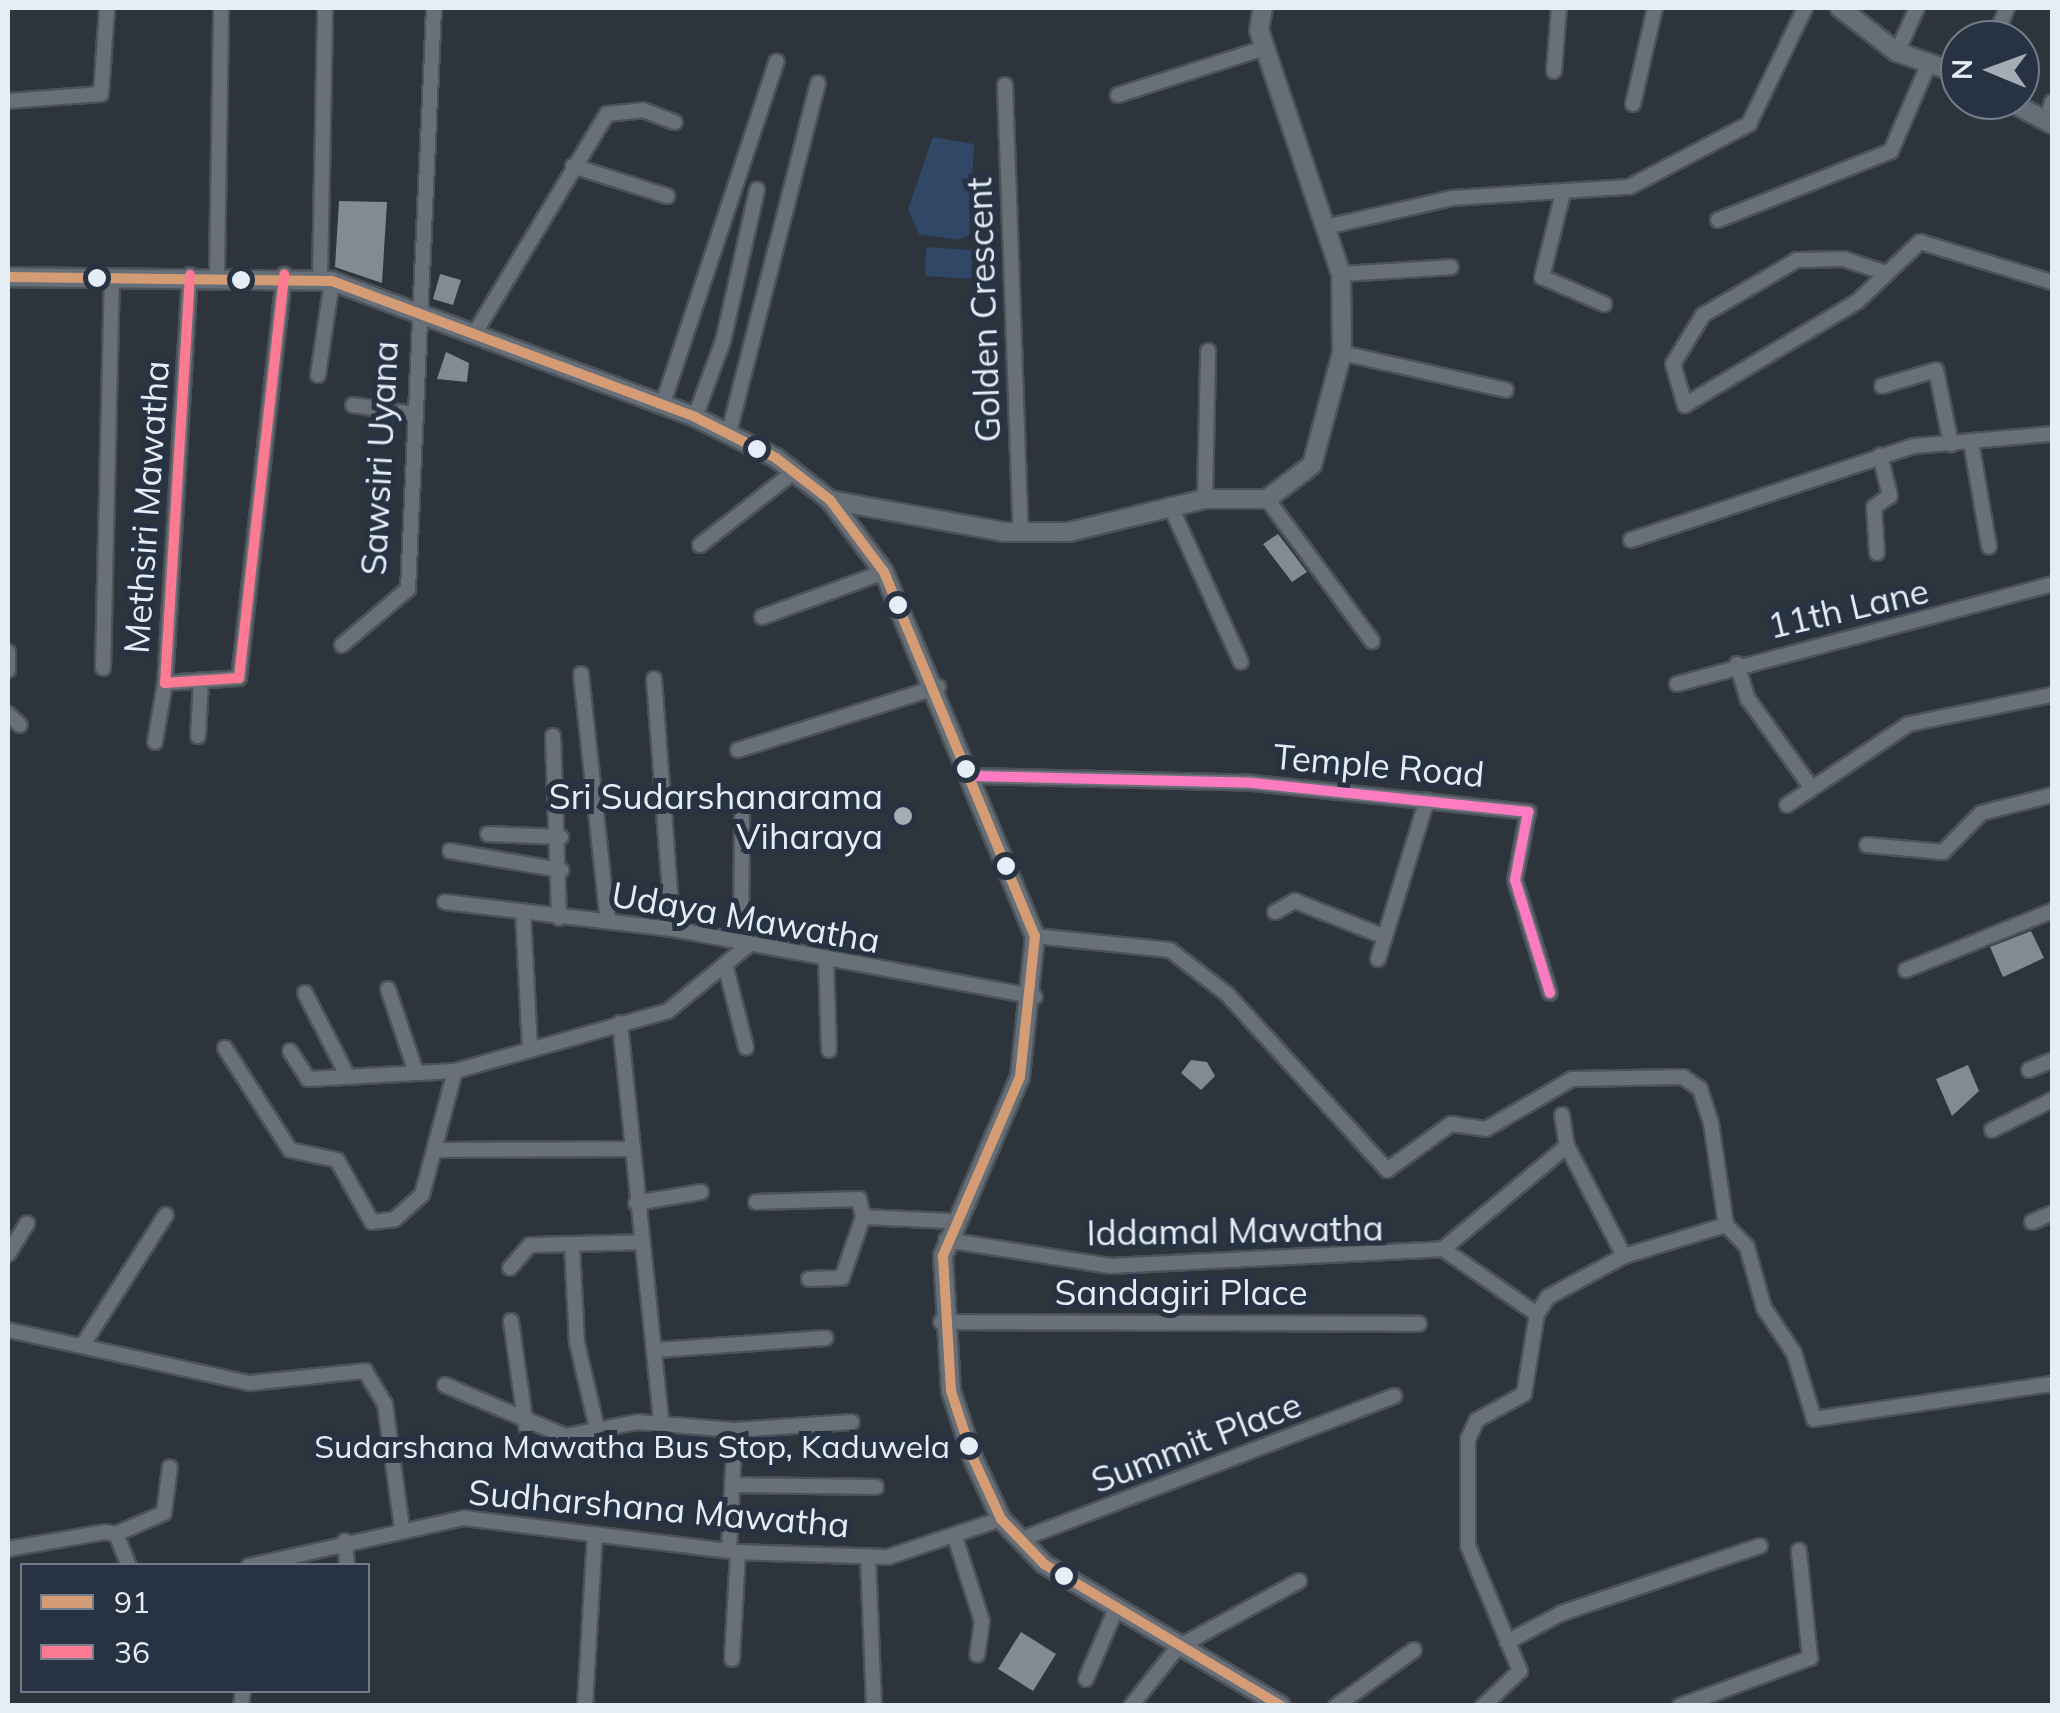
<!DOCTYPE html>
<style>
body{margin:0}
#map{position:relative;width:2060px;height:1713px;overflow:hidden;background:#2d343c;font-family:Mulish,sans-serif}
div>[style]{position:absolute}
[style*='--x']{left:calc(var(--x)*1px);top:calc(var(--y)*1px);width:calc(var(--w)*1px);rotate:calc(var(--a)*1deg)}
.green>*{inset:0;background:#304866}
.building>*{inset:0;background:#838a91}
.roads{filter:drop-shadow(2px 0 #4c5259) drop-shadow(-2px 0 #4c5259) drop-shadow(0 2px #4c5259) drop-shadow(0 -2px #4c5259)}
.minor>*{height:14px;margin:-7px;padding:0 7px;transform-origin:7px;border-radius:7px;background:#6a7078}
.major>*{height:18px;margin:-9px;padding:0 9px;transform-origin:9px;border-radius:9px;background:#666e78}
.bus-1>*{height:10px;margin:-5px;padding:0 5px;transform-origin:5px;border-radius:5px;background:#d39c74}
.bus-2>*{height:10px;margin:-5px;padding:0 5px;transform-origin:5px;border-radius:5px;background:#fe7a93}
.bus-3>*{height:10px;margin:-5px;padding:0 5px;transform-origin:5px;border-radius:5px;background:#fe7ac1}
.dots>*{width:28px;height:28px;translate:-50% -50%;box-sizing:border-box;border:5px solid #273342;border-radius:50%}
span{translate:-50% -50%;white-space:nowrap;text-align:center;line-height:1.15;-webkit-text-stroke:10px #273342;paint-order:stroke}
.bus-label{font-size:32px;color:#e5edf7}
.right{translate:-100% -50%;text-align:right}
.street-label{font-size:35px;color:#e5edf7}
.poi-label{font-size:35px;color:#e5edf7}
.frame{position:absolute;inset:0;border:10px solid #e5edf7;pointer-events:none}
.legend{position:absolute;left:20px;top:1563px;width:350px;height:130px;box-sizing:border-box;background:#273342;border:2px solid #737d8a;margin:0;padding:12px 18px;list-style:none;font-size:30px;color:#e5edf7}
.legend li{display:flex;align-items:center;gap:20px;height:50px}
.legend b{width:50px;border:2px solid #737d8a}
.north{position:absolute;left:1940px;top:20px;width:100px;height:100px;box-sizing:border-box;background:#273342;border:2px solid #737d8a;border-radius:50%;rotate:271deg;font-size:28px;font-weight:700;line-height:40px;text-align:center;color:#e5edf7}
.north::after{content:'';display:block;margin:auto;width:35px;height:45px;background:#a5acb6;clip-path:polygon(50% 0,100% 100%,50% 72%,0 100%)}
</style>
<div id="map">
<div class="green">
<i style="clip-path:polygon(933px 137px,974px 144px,969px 235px,958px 240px,919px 234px,908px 209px)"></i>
<i style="clip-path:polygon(926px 247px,973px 250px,971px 279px,925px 276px)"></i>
</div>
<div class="building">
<i style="clip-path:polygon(339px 201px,387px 202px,382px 283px,335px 267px)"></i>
<i style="clip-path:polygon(440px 274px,461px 280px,453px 305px,433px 299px)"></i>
<i style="clip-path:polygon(446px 352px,469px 363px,467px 382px,437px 379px)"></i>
<i style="clip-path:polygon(1278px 534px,1307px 572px,1292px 582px,1263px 544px)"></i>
<i style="clip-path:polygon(2031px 931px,2044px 958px,2003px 977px,1990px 947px)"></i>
<i style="clip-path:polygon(1191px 1060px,1207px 1062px,1215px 1076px,1201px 1090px,1181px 1073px)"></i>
<i style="clip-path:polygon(1968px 1065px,1979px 1091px,1952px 1116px,1936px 1079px)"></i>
<i style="clip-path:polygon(1021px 1632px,1056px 1654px,1033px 1691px,998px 1669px)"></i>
</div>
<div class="roads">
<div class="minor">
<i style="--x:1994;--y:40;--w:35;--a:-68"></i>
<i style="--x:1897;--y:52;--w:48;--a:-65.6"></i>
<i style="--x:1554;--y:71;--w:63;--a:-85.5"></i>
<i style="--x:1005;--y:85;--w:448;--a:88"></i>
<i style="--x:1118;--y:95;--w:153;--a:-17.8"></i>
<i style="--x:8;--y:101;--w:93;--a:-4.3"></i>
<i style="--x:101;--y:94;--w:86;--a:-86"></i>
<i style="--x:1633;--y:104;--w:98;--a:-77.1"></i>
<i style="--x:2046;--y:122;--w:21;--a:-73"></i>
<i style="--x:573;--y:166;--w:99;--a:17.7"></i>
<i style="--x:1563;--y:193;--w:87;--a:104"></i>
<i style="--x:1542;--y:277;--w:68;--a:23.5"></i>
<i style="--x:1718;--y:220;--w:186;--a:-21.7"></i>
<i style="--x:1891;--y:151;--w:96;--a:-66.6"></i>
<i style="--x:1330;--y:226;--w:125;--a:-12.9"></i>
<i style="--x:1452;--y:198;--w:177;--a:-3.6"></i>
<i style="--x:1629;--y:187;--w:136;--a:-27.7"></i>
<i style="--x:1749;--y:124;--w:129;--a:-64.2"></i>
<i style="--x:1883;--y:272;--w:41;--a:-161.6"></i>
<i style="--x:1844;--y:259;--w:47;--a:178.8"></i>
<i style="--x:1797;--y:260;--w:109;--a:149.7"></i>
<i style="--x:1703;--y:315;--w:57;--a:121.5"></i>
<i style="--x:1673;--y:364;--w:43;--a:73.7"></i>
<i style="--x:1685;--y:405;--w:202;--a:-31"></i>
<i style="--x:1858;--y:301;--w:86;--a:-43.6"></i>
<i style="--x:1920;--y:242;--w:138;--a:16.9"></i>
<i style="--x:217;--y:273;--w:265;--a:-89.1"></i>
<i style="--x:1341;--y:274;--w:110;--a:-3.6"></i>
<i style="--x:190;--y:275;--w:409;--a:93.5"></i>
<i style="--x:165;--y:683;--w:74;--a:-3.9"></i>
<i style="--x:239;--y:678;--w:406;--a:-83.6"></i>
<i style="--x:320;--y:278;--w:270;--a:-88.9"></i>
<i style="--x:476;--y:331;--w:253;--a:-58.9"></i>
<i style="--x:607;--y:114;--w:36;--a:-6"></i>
<i style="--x:643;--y:110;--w:34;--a:21"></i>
<i style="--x:1342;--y:353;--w:168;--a:12.7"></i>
<i style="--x:318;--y:375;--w:95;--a:-81.5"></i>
<i style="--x:1882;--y:386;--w:56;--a:-16.5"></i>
<i style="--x:1936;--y:370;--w:76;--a:78.5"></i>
<i style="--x:663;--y:403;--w:360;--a:-71.6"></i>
<i style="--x:353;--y:405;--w:61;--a:8.5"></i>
<i style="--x:695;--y:417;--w:81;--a:-69.8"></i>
<i style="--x:723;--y:341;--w:155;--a:-77.3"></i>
<i style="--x:729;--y:432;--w:360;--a:-75.7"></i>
<i style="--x:1971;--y:442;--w:106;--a:80.2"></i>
<i style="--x:1205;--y:499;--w:148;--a:-88.8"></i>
<i style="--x:1267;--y:499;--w:177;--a:53.5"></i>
<i style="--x:1170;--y:505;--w:172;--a:65.7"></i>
<i style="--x:1631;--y:540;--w:298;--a:-18.4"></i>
<i style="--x:1914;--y:446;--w:139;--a:-5"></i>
<i style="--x:700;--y:545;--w:120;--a:-37.9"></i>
<i style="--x:1877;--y:553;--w:46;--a:-93.7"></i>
<i style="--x:1874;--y:507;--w:19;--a:-35"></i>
<i style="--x:1890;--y:496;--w:42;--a:-103.7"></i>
<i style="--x:762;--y:617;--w:130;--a:-20.2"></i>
<i style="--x:342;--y:645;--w:87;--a:-40.3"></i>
<i style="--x:408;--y:589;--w:582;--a:-87.44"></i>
<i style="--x:8;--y:652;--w:18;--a:90"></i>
<i style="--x:1737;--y:664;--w:37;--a:73"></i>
<i style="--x:1748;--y:699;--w:108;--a:54.4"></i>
<i style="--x:103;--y:668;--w:390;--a:-88.7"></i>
<i style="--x:581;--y:674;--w:249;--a:83.8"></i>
<i style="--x:654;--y:679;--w:251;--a:85.7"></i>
<i style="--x:1677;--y:684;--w:388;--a:-14.9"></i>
<i style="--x:8;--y:714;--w:16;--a:43"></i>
<i style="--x:198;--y:736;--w:56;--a:-86.9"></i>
<i style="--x:553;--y:736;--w:182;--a:88.1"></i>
<i style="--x:155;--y:742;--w:60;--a:-80.4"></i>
<i style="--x:738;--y:750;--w:210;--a:-17.5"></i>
<i style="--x:974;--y:776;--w:279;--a:1.4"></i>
<i style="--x:1253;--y:783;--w:277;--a:6"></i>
<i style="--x:1528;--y:812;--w:69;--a:100.8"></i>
<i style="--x:1515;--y:880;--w:118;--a:72.8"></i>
<i style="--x:1787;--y:805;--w:146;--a:-33.6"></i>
<i style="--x:1909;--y:724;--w:146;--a:-11.5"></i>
<i style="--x:488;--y:834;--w:73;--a:2.4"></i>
<i style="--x:1867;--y:845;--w:76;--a:5.3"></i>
<i style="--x:1943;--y:852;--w:54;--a:-45.7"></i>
<i style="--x:1981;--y:813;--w:73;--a:-14.2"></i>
<i style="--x:450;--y:851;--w:113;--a:9.7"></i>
<i style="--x:445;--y:902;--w:230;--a:6.8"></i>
<i style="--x:673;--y:929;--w:368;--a:10.6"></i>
<i style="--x:523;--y:912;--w:138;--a:87.1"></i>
<i style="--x:1275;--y:912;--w:23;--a:-29"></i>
<i style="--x:1295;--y:901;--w:97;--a:21.8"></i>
<i style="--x:1035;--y:936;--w:136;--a:5.9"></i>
<i style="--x:1170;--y:950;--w:72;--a:37.7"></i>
<i style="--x:1227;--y:994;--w:238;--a:47.7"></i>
<i style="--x:1387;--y:1170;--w:79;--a:-35.7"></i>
<i style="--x:1451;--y:1124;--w:35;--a:8"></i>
<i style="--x:1486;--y:1129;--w:99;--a:-30.2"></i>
<i style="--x:1572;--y:1079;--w:111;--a:-1"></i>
<i style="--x:1683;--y:1077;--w:21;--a:35"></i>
<i style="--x:1700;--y:1089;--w:36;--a:72"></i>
<i style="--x:1711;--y:1123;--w:103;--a:81.6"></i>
<i style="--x:741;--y:942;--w:125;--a:-89.5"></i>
<i style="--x:826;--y:959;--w:91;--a:88.1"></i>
<i style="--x:1378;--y:959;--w:166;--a:-72.9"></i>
<i style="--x:725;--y:964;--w:86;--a:75.8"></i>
<i style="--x:1906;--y:970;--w:157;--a:-22"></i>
<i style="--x:388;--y:989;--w:88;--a:71.4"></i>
<i style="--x:305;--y:993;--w:92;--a:62.9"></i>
<i style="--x:620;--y:1023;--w:402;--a:84.1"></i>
<i style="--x:225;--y:1048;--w:121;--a:57.5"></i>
<i style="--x:290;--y:1150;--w:48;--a:12"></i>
<i style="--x:337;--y:1160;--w:71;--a:60.6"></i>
<i style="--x:372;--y:1222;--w:23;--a:-7"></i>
<i style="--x:395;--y:1219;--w:36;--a:-42"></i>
<i style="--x:422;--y:1195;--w:128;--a:-75.1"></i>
<i style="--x:290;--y:1051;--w:33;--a:57"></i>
<i style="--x:308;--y:1079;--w:147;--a:-3.1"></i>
<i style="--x:455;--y:1071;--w:221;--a:-15.7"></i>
<i style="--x:668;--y:1011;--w:107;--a:-39.3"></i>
<i style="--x:2029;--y:1070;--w:25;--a:-23"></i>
<i style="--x:1562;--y:1115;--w:31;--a:81"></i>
<i style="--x:1567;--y:1146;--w:124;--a:62.6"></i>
<i style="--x:1992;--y:1130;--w:67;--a:-26.6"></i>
<i style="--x:438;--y:1150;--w:190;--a:-0.3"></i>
<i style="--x:756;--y:1202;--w:103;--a:-1.7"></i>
<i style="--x:859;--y:1199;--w:18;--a:77"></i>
<i style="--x:863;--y:1217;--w:88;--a:2.6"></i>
<i style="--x:636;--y:1203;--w:66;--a:-9.6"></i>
<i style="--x:2032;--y:1222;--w:22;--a:-24"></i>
<i style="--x:946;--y:1240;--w:166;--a:9"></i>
<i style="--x:1110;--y:1266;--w:333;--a:-2.9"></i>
<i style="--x:1443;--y:1249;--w:114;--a:34.7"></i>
<i style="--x:1537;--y:1314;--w:20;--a:-57"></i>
<i style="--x:1548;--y:1297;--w:86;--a:-28.3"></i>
<i style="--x:1624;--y:1256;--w:107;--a:-16.9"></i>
<i style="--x:1726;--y:1225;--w:30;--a:46"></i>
<i style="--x:1747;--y:1247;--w:63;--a:74.4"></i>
<i style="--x:1764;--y:1308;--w:54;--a:56.3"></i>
<i style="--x:1794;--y:1353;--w:69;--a:73.1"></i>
<i style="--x:1814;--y:1419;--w:241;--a:-8.4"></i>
<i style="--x:572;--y:1245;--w:98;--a:87.1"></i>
<i style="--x:577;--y:1343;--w:88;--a:76.9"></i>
<i style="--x:1443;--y:1249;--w:161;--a:-39.7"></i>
<i style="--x:8;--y:1254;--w:36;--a:-58"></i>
<i style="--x:510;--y:1268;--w:30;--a:-49"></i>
<i style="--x:530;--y:1245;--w:112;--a:-1.5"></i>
<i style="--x:809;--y:1279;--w:33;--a:-2"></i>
<i style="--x:842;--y:1278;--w:65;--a:-71"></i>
<i style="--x:511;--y:1321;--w:106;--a:81.9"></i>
<i style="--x:941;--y:1322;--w:478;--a:0.2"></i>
<i style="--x:8;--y:1330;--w:248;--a:12.4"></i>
<i style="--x:250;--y:1383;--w:116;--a:-6"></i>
<i style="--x:365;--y:1371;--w:39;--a:59"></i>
<i style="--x:385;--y:1404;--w:125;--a:82.2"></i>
<i style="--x:84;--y:1343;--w:152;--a:-57.4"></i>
<i style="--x:657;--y:1350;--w:169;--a:-4.1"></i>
<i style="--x:445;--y:1385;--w:130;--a:23"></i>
<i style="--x:565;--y:1436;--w:73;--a:-11"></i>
<i style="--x:637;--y:1422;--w:98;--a:4.7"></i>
<i style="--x:735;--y:1430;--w:117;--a:-3.9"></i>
<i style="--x:735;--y:1485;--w:141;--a:0.8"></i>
<i style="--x:116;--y:1534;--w:52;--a:-23.6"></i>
<i style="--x:164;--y:1513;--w:46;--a:-82.6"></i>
<i style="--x:955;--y:1537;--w:88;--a:72.2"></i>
<i style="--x:982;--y:1621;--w:34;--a:98"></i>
<i style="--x:1019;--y:1540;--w:402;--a:-21"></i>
<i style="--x:345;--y:1541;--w:25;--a:85"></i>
<i style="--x:8;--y:1549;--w:98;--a:-9.9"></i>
<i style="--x:105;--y:1532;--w:11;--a:10"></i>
<i style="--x:116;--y:1534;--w:35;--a:68"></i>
<i style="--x:729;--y:1551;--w:121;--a:-87.2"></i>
<i style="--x:868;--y:1557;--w:149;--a:87.7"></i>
<i style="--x:249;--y:1566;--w:220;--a:-12.6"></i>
<i style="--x:464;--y:1518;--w:276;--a:7.1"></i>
<i style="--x:738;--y:1552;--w:150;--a:1.9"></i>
<i style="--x:888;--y:1557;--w:119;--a:-18.6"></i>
<i style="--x:1507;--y:1642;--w:62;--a:-27.8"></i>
<i style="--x:1562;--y:1613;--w:209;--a:-18.7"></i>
<i style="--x:732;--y:1659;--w:107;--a:-86.8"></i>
<i style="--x:1086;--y:1679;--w:74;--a:-66.9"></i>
<i style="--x:241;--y:1706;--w:16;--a:-83"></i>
<i style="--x:585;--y:1706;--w:172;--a:-86.7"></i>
<i style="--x:1131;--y:1706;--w:75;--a:-51.5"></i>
<i style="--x:1178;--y:1647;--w:138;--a:-28.6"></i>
<i style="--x:1336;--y:1706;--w:96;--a:-35.7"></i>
<i style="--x:1483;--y:1706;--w:51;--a:-43.4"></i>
<i style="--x:1520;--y:1671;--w:135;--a:-112.6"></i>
<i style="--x:1468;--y:1546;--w:107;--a:-90"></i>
<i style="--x:1468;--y:1439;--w:21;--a:-65"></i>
<i style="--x:1477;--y:1420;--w:54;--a:-29"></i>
<i style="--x:1524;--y:1394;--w:81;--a:-80.8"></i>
<i style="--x:1680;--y:1706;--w:139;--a:-20.3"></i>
<i style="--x:1810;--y:1658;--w:108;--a:-95.9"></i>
</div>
<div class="major">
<i style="--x:1840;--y:8;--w:72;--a:37.7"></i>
<i style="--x:1897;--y:52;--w:67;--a:19.2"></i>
<i style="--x:2007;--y:100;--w:51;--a:28.1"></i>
<i style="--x:8;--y:277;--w:324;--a:0.7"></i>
<i style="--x:332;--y:281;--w:388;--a:20.5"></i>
<i style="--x:695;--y:417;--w:91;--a:26.8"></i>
<i style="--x:776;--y:458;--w:68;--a:37.9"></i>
<i style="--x:830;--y:500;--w:90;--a:53.1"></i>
<i style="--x:884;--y:572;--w:394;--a:67.5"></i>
<i style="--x:1035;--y:936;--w:142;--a:96.1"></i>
<i style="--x:1020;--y:1077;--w:195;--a:113.3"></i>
<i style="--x:943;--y:1256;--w:135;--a:86.6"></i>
<i style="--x:951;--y:1391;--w:71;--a:71.8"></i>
<i style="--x:973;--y:1458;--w:67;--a:65.3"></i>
<i style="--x:1001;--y:1519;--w:62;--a:46.3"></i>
<i style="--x:1044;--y:1564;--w:276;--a:30.9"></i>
<i style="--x:830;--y:500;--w:177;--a:10.4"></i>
<i style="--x:1004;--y:532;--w:65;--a:0"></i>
<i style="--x:1069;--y:532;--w:140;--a:-13.6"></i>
<i style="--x:1205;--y:499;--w:62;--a:0"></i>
<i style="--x:1267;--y:499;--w:56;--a:-37.1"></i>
<i style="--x:1312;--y:465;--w:116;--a:-75"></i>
<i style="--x:1342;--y:353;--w:79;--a:-90.7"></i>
<i style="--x:1341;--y:274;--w:257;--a:-108.6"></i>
<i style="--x:1259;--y:30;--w:22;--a:-80"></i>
</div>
</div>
<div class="bus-1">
<i style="--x:8;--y:277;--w:324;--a:0.7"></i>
<i style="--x:332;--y:281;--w:388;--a:20.5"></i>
<i style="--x:695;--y:417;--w:91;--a:26.8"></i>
<i style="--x:776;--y:458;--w:68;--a:37.9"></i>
<i style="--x:830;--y:500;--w:90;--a:53.1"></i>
<i style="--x:884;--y:572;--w:394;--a:67.5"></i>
<i style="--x:1035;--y:936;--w:142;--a:96.1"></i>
<i style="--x:1020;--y:1077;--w:195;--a:113.3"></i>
<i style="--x:943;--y:1256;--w:135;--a:86.6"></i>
<i style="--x:951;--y:1391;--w:71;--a:71.8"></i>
<i style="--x:973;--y:1458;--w:67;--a:65.3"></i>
<i style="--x:1001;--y:1519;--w:62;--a:46.3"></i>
<i style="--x:1044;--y:1564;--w:276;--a:30.9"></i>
</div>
<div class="bus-2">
<i style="--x:190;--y:275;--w:409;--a:93.5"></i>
<i style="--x:165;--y:683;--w:74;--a:-3.9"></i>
<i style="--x:239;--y:678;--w:406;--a:-83.6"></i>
</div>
<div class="bus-3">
<i style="--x:974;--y:776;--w:279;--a:1.4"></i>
<i style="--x:1253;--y:783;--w:277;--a:6"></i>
<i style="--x:1528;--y:812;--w:69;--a:100.8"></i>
<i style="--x:1515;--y:880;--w:118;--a:72.8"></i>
</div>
<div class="dots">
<i style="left:97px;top:278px;background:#e5edf7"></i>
<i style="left:241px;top:280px;background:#e5edf7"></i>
<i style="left:757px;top:449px;background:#e5edf7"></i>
<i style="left:898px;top:605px;background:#e5edf7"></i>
<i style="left:966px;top:769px;background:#e5edf7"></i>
<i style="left:903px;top:816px;background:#a5acb6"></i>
<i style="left:1006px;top:866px;background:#e5edf7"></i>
<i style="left:969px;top:1446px;background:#e5edf7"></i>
<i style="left:1064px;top:1576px;background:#e5edf7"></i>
</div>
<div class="bus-label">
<span class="right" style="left:950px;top:1446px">Sudarshana Mawatha Bus Stop, Kaduwela</span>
</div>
<div class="street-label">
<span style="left:983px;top:310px;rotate:-92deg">Golden Crescent</span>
<span style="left:379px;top:458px;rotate:-87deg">Sawsiri Uyana</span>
<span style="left:146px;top:507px;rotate:-86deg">Methsiri Mawatha</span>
<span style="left:1848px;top:608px;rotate:-13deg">11th Lane</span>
<span style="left:1379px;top:765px;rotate:5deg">Temple Road</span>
<span style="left:746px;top:917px;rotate:10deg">Udaya Mawatha</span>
<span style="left:1235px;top:1230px;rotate:-1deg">Iddamal Mawatha</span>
<span style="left:1181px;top:1292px">Sandagiri Place</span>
<span style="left:1196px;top:1442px;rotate:-21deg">Summit Place</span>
<span style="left:659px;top:1508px;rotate:5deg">Sudharshana Mawatha</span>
</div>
<div class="poi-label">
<span class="right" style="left:883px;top:816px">Sri Sudarshanarama<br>Viharaya</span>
</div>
<div class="frame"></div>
<ul class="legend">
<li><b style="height:12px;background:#d39c74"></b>91</li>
<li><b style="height:12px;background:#fe7a93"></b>36</li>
</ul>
<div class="north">N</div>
</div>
